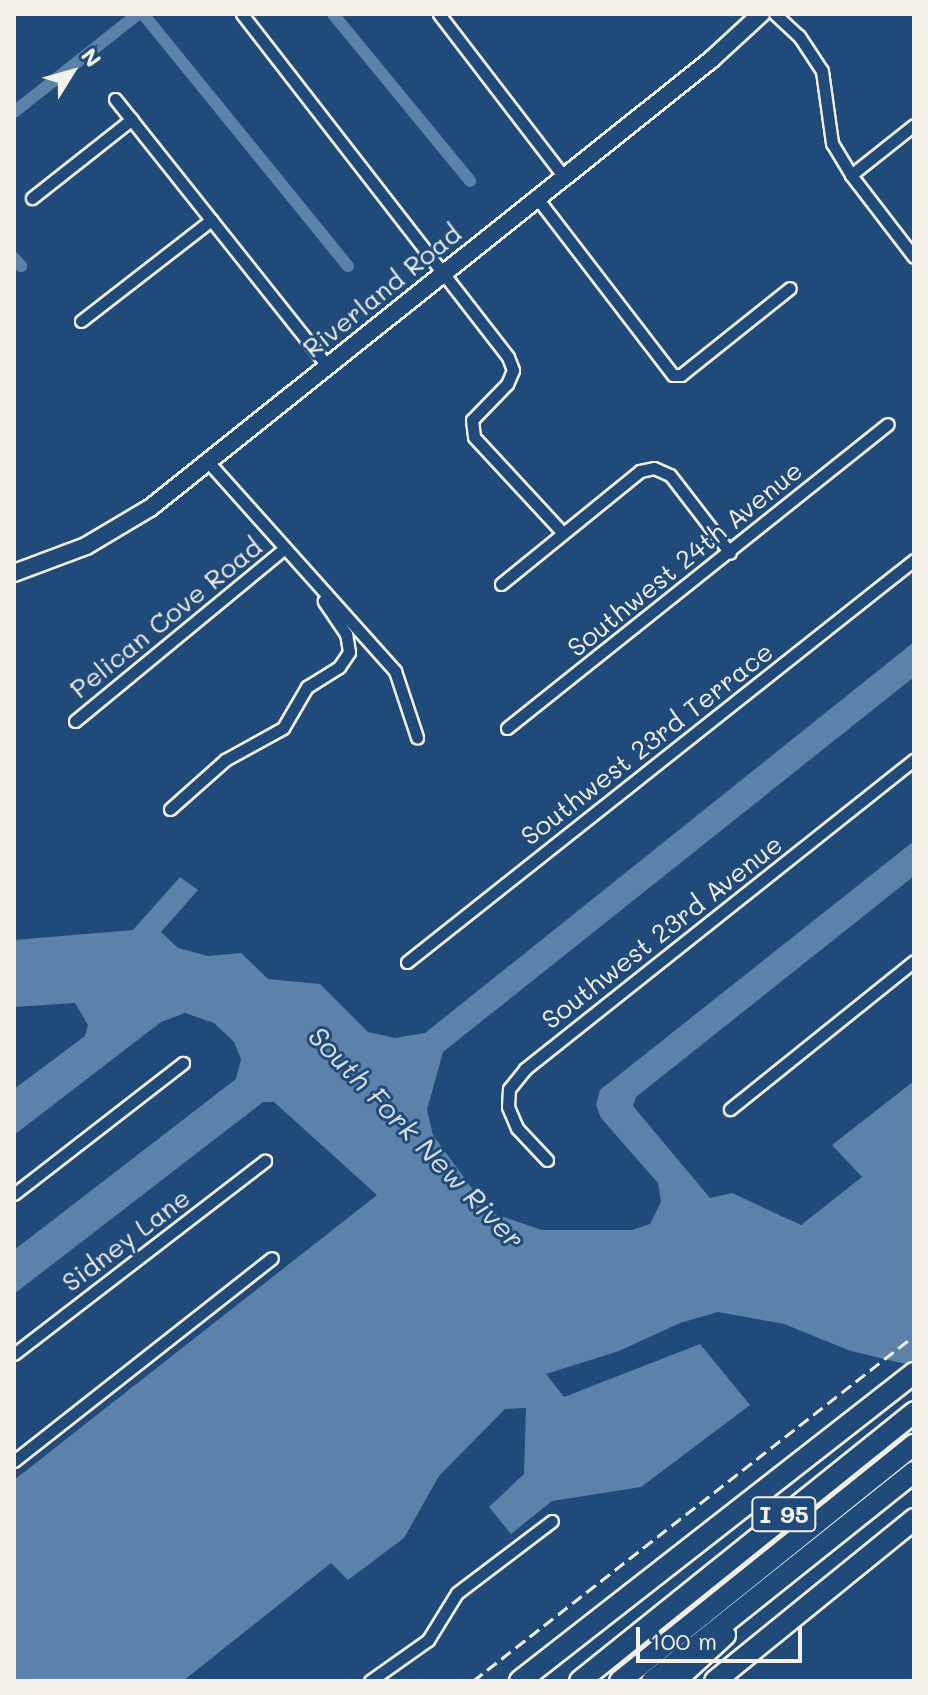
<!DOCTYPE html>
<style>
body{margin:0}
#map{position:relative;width:928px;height:1695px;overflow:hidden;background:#1f4a7a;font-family:Mali,sans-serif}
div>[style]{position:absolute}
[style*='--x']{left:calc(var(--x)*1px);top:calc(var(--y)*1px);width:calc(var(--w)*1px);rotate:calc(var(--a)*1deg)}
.water>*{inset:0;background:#5c82aa}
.canal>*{height:12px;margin:-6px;padding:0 6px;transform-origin:6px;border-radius:6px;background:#5c82aa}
.roads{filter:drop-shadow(2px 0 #f4f1e8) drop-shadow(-2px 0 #f4f1e8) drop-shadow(0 2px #f4f1e8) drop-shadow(0 -2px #f4f1e8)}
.street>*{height:11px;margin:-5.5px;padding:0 5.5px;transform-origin:5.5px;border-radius:5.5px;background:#1f4a7a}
.secondary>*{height:16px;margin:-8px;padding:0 8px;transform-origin:8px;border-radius:8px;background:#1f4a7a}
.highway>*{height:20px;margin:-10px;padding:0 10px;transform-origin:10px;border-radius:10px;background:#1f4a7a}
.rail>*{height:3px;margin-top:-1.5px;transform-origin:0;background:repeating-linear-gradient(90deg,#f4f1e8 0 12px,transparent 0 18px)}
span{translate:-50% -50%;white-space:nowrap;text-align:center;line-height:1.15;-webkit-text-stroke:6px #1f4a7a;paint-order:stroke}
.shield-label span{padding:2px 6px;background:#1f4a7a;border:2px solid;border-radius:6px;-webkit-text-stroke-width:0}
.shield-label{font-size:24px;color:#f4f1e8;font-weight:700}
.street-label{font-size:26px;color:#f4f1e8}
.water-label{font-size:28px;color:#dde0df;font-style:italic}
.frame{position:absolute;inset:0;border:16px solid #f4f1e8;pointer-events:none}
.north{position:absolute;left:32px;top:32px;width:80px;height:80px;-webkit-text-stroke:6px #1f4a7a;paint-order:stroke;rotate:53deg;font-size:22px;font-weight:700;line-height:32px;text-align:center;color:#f4f1e8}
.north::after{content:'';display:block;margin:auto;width:28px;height:36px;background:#f4f1e8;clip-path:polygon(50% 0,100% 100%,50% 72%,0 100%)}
.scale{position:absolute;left:636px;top:1627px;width:166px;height:36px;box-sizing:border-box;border:4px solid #f4f1e8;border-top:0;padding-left:10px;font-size:24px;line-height:28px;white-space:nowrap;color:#f4f1e8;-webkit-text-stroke:6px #1f4a7a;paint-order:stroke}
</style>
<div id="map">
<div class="water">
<i style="clip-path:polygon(914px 642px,914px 677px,443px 1052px,427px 1110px,433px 1135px,489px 1212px,542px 1230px,632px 1230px,650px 1224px,661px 1202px,658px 1183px,601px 1118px,596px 1105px,600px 1090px,914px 841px,914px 876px,636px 1097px,633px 1106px,710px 1198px,732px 1193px,801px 1225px,862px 1177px,832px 1145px,914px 1081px,914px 1366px,851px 1351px,784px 1324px,718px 1312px,680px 1323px,619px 1351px,546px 1374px,564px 1397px,700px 1344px,750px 1405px,641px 1487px,552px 1501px,511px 1534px,489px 1507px,524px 1474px,526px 1408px,505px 1409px,439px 1476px,404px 1538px,348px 1580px,331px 1563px,183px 1681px,14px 1681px,14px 1480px,377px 1195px,274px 1102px,263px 1102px,14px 1294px,14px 1250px,236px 1079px,241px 1059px,234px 1042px,214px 1023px,185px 1013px,161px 1022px,14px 1135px,14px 1089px,85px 1036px,88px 1025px,75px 1003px,14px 1007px,14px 940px,133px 930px,180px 877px,198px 890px,161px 932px,178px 948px,208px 956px,241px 953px,268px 979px,320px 984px,368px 1032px,395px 1038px,425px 1033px)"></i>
</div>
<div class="canal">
<i style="--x:143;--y:14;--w:325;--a:50.9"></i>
<i style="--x:333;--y:14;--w:216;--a:50.6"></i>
<i style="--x:14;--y:112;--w:158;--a:-38.3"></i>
<i style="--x:14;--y:258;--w:11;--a:49"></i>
</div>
<div class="roads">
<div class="street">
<i style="--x:242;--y:14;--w:434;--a:52.2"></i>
<i style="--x:508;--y:357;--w:14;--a:69"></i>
<i style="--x:513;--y:370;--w:15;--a:113"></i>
<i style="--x:507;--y:384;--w:50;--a:134.2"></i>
<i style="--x:472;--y:420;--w:17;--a:83"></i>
<i style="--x:474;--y:437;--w:131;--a:47.2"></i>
<i style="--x:439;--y:14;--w:205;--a:52.5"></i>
<i style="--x:775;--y:14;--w:33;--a:43"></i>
<i style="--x:799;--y:36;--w:42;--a:56.7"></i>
<i style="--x:822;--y:71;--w:73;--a:82.1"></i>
<i style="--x:832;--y:143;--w:37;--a:59"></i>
<i style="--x:851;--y:175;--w:103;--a:52.5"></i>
<i style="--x:115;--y:99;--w:342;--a:51.5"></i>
<i style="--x:851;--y:175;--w:80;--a:-38.4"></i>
<i style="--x:32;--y:198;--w:127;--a:-38.3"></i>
<i style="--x:537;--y:198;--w:223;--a:52.5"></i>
<i style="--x:673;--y:375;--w:8;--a:0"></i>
<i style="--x:681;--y:375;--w:139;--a:-38.6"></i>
<i style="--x:81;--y:321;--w:165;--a:-37.8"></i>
<i style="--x:210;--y:464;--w:278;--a:48.2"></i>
<i style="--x:395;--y:671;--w:70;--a:71.6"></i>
<i style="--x:501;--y:584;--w:179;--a:-39.1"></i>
<i style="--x:640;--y:471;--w:14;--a:-12"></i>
<i style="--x:654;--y:468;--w:17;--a:24"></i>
<i style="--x:670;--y:475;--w:98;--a:52.4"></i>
<i style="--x:75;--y:721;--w:271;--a:-39.5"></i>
<i style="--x:507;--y:728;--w:487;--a:-38.6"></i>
<i style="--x:170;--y:809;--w:74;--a:-41.7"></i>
<i style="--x:225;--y:760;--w:66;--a:-28.9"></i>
<i style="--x:283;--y:728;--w:48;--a:-59.7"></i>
<i style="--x:307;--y:687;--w:38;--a:-32"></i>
<i style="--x:339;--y:667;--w:18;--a:-56"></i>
<i style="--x:349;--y:652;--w:18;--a:-99"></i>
<i style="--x:346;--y:634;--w:40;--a:-124"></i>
<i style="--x:407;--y:962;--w:647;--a:-38.41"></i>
<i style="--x:730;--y:1109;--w:236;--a:-38.8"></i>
<i style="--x:547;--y:1160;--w:44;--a:-133.2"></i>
<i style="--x:517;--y:1128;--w:23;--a:-113"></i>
<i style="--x:508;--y:1107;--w:18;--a:-87"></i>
<i style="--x:509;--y:1089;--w:26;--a:-51"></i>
<i style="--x:525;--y:1069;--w:497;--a:-38.5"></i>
<i style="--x:14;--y:1194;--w:214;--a:-37.8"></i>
<i style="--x:14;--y:1354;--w:317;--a:-37.6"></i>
<i style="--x:14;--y:1461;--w:328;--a:-38.2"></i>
<i style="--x:370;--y:1681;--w:71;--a:-35.3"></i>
<i style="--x:428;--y:1640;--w:55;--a:-58.3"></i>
<i style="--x:457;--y:1593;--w:119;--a:-37.2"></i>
</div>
<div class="secondary">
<i style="--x:14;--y:573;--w:77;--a:-20.6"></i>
<i style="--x:86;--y:546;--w:74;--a:-30.7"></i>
<i style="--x:150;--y:508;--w:719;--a:-38.62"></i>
<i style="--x:712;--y:59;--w:67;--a:-42.6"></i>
</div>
<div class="highway">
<i style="--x:520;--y:1681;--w:500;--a:-38.02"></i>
<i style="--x:580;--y:1681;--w:429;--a:-38.8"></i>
<i style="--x:620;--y:1681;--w:377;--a:-38.8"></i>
<i style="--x:652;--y:1681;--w:335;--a:-38.6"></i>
<i style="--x:675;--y:1681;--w:68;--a:-42.6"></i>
<i style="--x:715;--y:1681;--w:257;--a:-39.1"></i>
</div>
</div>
<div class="rail">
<i style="--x:473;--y:1681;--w:560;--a:-38.04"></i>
</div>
<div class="shield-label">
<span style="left:784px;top:1514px">I 95</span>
</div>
<div class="street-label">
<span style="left:382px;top:291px;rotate:-39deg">Riverland Road</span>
<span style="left:685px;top:559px;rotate:-39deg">Southwest 24th Avenue</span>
<span style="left:166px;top:618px;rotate:-39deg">Pelican Cove Road</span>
<span style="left:647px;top:744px;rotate:-38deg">Southwest 23rd Terrace</span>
<span style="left:662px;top:932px;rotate:-38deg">Southwest 23rd Avenue</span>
<span style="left:126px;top:1240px;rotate:-37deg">Sidney Lane</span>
</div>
<div class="water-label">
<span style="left:417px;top:1137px;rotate:46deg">South Fork New River</span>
</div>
<div class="frame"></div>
<div class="north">N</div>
<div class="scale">100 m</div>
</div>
